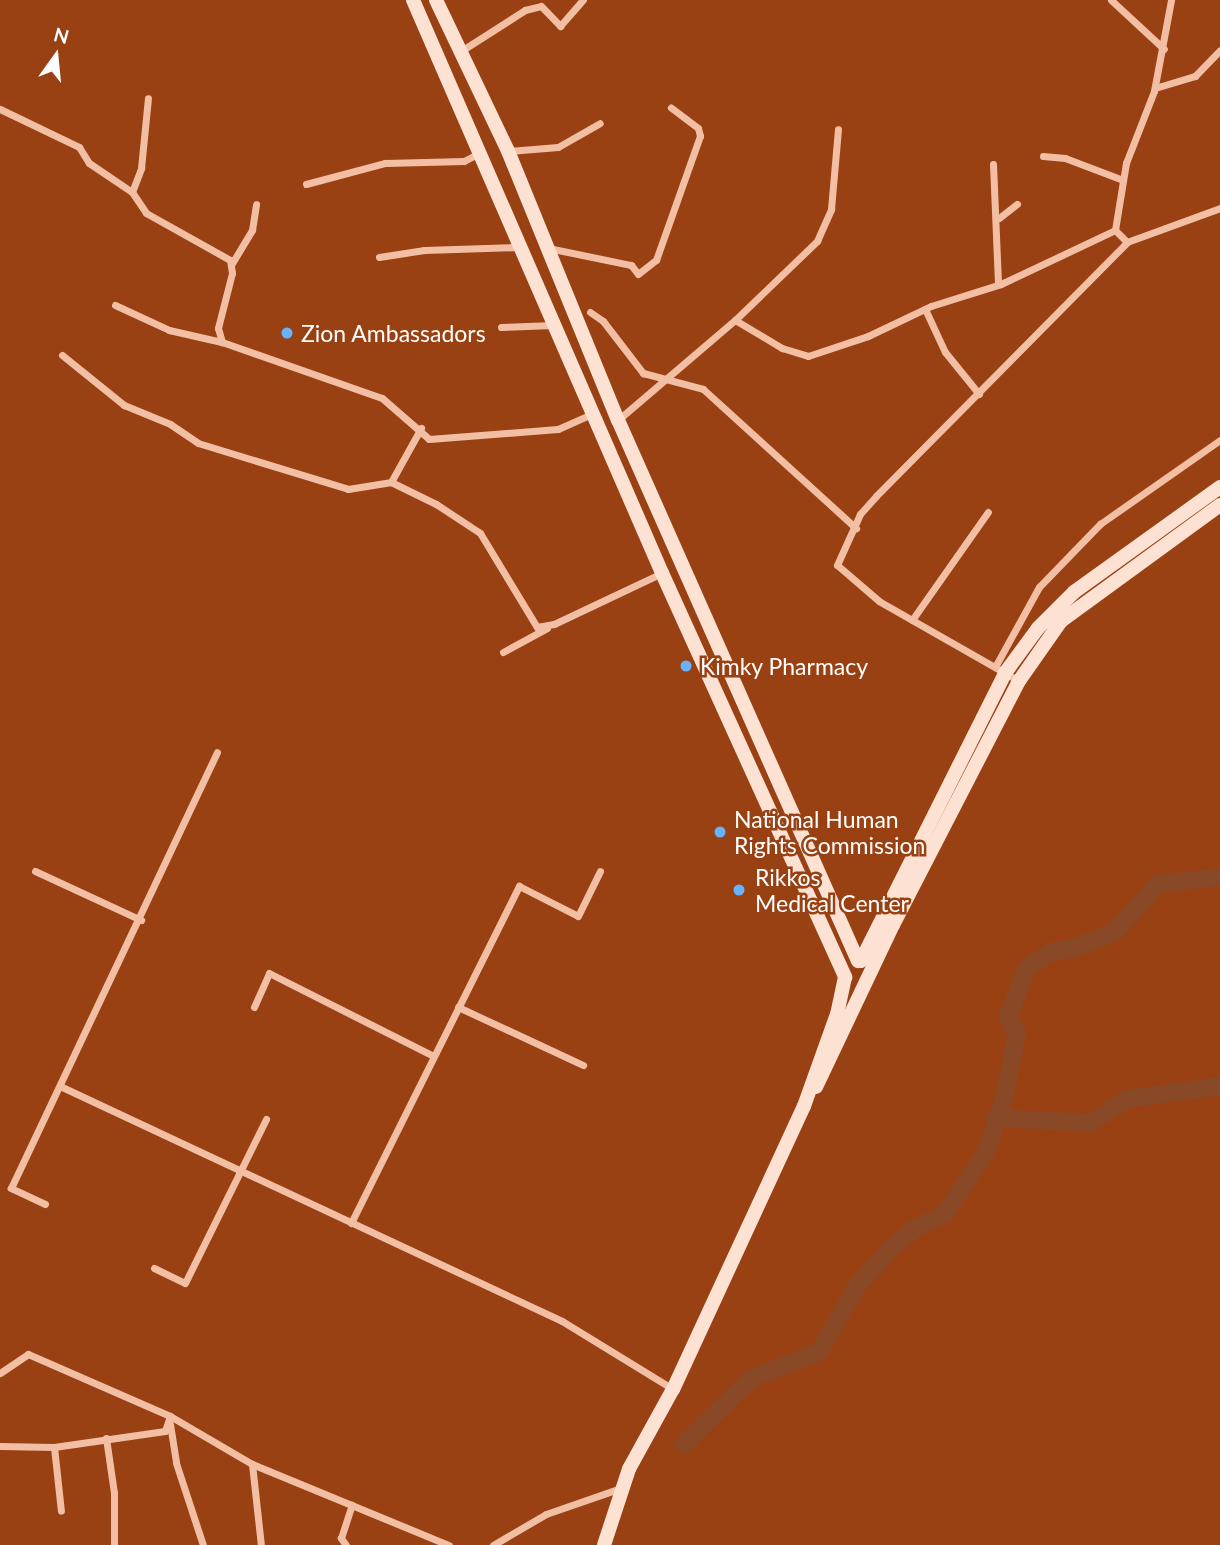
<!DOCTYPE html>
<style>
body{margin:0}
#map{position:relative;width:1220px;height:1545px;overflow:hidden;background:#994112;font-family:Lato,sans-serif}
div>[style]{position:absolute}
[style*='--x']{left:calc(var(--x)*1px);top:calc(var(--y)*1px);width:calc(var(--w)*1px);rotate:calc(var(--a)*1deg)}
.river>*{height:18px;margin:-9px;padding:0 9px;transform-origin:9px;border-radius:9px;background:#8a4926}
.street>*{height:7px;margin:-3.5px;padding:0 3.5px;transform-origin:3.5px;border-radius:3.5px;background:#f3bfa4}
.secondary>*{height:14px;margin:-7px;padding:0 7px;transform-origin:7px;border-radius:7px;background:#fde2d4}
.dots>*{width:19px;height:19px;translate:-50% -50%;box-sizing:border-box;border:4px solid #994112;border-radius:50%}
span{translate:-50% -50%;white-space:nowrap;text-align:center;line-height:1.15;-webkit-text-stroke:5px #994112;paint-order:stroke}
.poi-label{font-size:23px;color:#fff}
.left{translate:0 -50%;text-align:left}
.north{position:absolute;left:21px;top:21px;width:70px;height:70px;-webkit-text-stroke:5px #994112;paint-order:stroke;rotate:15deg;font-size:19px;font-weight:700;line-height:28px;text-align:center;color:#fff}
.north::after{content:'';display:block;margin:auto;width:24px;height:32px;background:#fff;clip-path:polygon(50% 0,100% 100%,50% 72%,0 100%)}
</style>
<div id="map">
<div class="river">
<i style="--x:995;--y:1118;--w:95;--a:3"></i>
<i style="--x:1090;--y:1123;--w:44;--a:-33"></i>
<i style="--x:1127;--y:1099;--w:94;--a:-8"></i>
<i style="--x:684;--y:1444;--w:95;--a:-44.1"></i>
<i style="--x:752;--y:1378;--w:72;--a:-21.2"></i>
<i style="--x:819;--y:1352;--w:76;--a:-60.1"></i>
<i style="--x:857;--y:1286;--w:54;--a:-48"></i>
<i style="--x:893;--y:1246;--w:31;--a:-38"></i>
<i style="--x:917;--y:1227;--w:31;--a:-25"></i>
<i style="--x:945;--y:1214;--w:77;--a:-56.7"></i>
<i style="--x:987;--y:1150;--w:54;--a:-71.6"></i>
<i style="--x:1004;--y:1099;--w:67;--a:-78.9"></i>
<i style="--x:1017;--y:1033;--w:17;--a:-121"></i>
<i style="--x:1008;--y:1018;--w:52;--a:-69.8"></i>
<i style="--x:1026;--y:969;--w:29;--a:-35"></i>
<i style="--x:1050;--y:952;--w:24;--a:-9"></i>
<i style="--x:1074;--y:948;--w:44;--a:-21.3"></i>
<i style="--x:1115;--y:932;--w:64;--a:-48.8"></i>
<i style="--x:1157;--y:884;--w:63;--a:-6.3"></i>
</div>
<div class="street">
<i style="--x:1111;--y:0;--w:72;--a:42.8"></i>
<i style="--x:461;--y:51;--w:76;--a:-32.6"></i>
<i style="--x:525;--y:10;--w:16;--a:-14"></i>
<i style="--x:541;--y:6;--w:28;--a:46"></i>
<i style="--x:560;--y:26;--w:35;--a:-49"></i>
<i style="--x:1155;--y:88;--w:42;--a:-16.7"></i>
<i style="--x:1195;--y:76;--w:36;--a:-46"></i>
<i style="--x:0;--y:109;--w:88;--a:25.7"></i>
<i style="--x:79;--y:147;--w:19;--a:58"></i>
<i style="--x:89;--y:163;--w:52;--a:34"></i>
<i style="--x:132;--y:192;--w:25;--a:56"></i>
<i style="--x:146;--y:213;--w:96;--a:29.2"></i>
<i style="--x:230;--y:260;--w:13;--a:81"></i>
<i style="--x:232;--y:273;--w:57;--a:104.3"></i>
<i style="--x:218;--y:328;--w:15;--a:74"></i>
<i style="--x:222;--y:342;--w:170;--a:19.3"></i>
<i style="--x:382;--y:398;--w:62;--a:41.1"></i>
<i style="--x:429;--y:439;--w:129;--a:-4.4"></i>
<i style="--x:558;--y:429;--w:39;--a:-24"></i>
<i style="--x:509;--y:151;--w:49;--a:-4.7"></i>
<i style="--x:558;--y:147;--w:48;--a:-29.7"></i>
<i style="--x:1043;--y:156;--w:22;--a:5"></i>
<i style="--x:1065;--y:158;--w:62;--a:20.8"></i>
<i style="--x:993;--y:164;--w:120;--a:87.6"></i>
<i style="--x:306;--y:184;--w:82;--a:-14.9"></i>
<i style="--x:385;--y:163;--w:79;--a:-1.5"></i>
<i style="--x:464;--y:161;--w:19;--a:-28"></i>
<i style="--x:132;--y:192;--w:26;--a:-69"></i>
<i style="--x:141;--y:168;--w:70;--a:-84.3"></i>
<i style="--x:999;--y:218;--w:23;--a:-38"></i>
<i style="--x:1127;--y:242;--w:17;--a:-135"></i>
<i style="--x:1115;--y:230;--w:68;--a:-80.7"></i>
<i style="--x:1126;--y:163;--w:77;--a:-68.7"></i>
<i style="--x:1154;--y:91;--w:93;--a:-79.4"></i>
<i style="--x:548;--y:248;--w:85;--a:11.6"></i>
<i style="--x:631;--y:265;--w:11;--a:52"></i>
<i style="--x:638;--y:274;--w:23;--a:-38"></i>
<i style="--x:656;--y:260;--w:132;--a:-70.5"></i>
<i style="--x:700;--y:136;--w:8;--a:-104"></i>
<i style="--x:698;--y:128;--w:34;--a:-143"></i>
<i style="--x:379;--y:257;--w:46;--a:-8.8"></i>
<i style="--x:424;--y:250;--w:94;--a:-1.8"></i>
<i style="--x:231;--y:265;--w:41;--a:-59"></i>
<i style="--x:252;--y:230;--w:26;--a:-81"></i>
<i style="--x:115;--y:305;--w:60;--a:24.8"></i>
<i style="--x:169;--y:330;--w:54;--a:12.8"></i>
<i style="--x:925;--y:309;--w:47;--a:65.1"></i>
<i style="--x:945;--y:352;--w:54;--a:51"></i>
<i style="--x:590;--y:312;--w:16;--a:35"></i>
<i style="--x:603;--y:321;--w:66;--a:52.4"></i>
<i style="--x:643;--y:373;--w:62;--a:14.9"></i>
<i style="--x:703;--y:389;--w:207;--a:42.3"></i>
<i style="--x:735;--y:320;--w:55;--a:30.8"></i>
<i style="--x:782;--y:348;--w:27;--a:17"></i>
<i style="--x:808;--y:356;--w:63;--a:-18.4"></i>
<i style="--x:868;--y:336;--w:70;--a:-25.5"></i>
<i style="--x:931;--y:306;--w:73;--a:-17.4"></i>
<i style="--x:1001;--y:284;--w:126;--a:-25.3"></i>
<i style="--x:501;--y:327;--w:52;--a:-2.2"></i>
<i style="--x:62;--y:355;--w:80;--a:38.9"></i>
<i style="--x:124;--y:405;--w:50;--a:22.4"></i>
<i style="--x:170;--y:424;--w:34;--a:34"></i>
<i style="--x:198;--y:443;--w:157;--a:17"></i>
<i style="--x:348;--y:489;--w:44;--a:-9.2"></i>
<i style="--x:391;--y:482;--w:50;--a:26.1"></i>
<i style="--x:436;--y:504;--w:53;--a:33.4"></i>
<i style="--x:480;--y:533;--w:110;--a:58.8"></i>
<i style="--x:537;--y:627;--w:17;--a:-10"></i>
<i style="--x:554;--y:624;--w:119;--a:-25.3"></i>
<i style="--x:619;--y:419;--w:153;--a:-40.5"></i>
<i style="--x:735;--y:320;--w:114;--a:-43.9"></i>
<i style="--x:817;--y:241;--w:35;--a:-66"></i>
<i style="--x:831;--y:209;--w:80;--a:-85"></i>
<i style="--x:391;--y:482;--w:62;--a:-60.9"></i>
<i style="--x:912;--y:620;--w:132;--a:-54.9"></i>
<i style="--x:503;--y:652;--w:50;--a:-28.6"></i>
<i style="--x:995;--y:667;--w:91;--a:-61.2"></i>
<i style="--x:1039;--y:587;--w:88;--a:-45.9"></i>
<i style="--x:1100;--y:524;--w:146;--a:-35"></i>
<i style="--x:1019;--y:681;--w:161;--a:-150.3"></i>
<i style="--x:879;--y:601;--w:55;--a:-139.4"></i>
<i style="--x:837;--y:565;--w:56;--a:-65.7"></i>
<i style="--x:860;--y:514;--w:24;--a:-48"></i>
<i style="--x:876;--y:496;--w:357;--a:-45.3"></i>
<i style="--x:1127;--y:242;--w:99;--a:-20.1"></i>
<i style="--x:35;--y:871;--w:117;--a:24.8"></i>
<i style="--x:254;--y:1007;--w:37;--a:-66"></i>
<i style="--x:269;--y:973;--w:184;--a:26.8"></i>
<i style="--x:458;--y:1007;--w:138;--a:24.9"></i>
<i style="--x:62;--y:1087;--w:552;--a:25.08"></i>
<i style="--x:562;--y:1321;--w:130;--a:31.5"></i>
<i style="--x:45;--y:1204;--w:38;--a:-155"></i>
<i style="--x:11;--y:1188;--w:482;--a:-64.7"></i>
<i style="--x:351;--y:1223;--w:377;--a:-63.5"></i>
<i style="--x:519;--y:886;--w:66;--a:27"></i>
<i style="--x:578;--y:916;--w:50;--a:-63.9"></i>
<i style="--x:154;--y:1268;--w:34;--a:26"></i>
<i style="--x:185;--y:1283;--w:183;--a:-63.7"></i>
<i style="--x:0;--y:1373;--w:34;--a:-34"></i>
<i style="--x:28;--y:1354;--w:155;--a:23.6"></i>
<i style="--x:170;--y:1416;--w:95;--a:30.3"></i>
<i style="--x:252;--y:1464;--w:213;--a:22.4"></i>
<i style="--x:170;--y:1424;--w:39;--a:81"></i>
<i style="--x:176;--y:1463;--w:86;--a:71.8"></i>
<i style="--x:106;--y:1438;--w:56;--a:81.7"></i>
<i style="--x:114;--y:1493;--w:52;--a:90"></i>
<i style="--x:0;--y:1446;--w:54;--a:1.1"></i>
<i style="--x:54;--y:1447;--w:112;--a:-8.2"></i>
<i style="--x:165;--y:1431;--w:16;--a:-72"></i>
<i style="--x:54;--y:1447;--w:64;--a:83.8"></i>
<i style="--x:252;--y:1464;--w:81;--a:83.7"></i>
<i style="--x:346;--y:1545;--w:9;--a:-126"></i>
<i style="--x:341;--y:1538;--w:35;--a:-72"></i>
<i style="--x:493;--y:1545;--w:61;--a:-30.3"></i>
<i style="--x:546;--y:1514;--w:79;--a:-19.1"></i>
</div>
<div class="secondary">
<i style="--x:413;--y:0;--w:625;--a:66.51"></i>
<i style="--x:662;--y:573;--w:444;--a:65.6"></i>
<i style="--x:845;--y:977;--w:38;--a:102"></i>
<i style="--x:837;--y:1014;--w:98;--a:109.7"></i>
<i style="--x:804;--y:1106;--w:312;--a:114.8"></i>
<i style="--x:673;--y:1389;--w:91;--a:118.8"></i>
<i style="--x:629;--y:1469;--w:80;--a:108.2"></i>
<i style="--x:436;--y:0;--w:167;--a:64.5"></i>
<i style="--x:508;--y:151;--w:291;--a:67.8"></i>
<i style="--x:618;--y:420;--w:592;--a:66.08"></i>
<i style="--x:861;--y:961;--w:322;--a:-63.4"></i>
<i style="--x:1005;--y:673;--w:56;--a:-53.7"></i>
<i style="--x:1038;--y:628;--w:51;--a:-45"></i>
<i style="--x:1074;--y:592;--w:180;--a:-35.7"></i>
<i style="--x:816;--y:1087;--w:179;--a:-64.6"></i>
<i style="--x:893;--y:925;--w:275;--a:-62.7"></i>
<i style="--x:1019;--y:681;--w:73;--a:-55"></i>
<i style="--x:1061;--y:621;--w:197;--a:-36.1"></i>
</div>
<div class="dots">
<i style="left:287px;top:333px;background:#67b3ff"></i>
<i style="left:686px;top:666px;background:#67b3ff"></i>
<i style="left:720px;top:832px;background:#67b3ff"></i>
<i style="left:739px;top:890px;background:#67b3ff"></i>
</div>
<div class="poi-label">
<span class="left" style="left:301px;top:333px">Zion Ambassadors</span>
<span class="left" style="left:700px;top:666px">Kimky Pharmacy</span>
<span class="left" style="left:734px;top:832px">National Human<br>Rights Commission</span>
<span class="left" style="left:755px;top:890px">Rikkos<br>Medical Center</span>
</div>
<div class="north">N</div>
</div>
